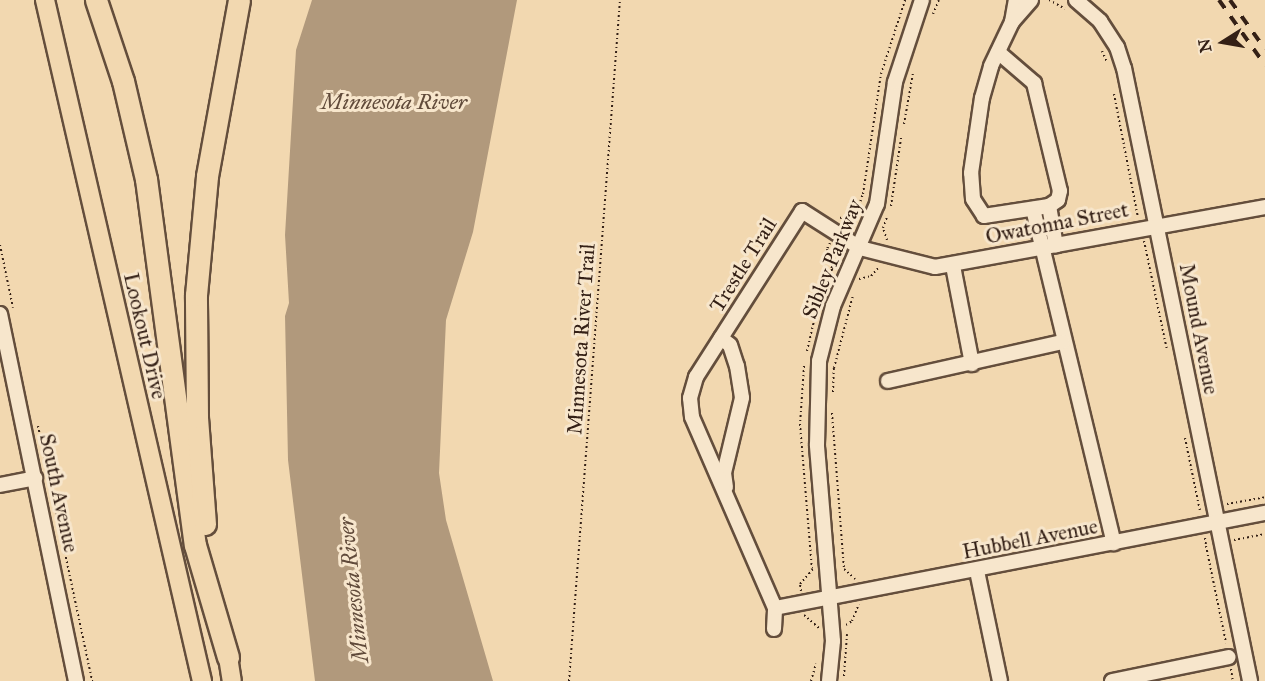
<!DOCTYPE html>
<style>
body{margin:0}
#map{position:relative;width:1265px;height:681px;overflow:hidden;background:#f2d8b0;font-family:"IM FELL Great Primer",serif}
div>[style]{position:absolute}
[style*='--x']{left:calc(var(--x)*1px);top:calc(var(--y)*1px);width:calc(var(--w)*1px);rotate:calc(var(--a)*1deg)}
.water>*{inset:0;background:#b1997c}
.path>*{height:2px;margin-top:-1px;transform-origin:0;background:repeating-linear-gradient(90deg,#342016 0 1.5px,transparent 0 4.5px)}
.roads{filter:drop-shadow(2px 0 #644e3c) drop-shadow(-2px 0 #644e3c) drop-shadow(0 2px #644e3c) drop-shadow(0 -2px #644e3c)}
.minor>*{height:14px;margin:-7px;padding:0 7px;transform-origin:7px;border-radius:7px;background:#f7e6cc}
.major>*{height:18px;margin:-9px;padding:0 9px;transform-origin:9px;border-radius:9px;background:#f2d8b0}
.highway>*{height:21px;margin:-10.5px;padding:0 10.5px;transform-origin:10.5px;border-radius:10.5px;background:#f2d8b0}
.rail>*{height:4px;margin-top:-2px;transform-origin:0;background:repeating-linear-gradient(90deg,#342016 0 10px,transparent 0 20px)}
span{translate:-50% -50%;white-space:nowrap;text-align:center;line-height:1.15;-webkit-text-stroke:6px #f7e6cc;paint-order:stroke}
.street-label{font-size:21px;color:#342016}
.water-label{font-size:22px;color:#604a3a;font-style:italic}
.north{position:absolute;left:1193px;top:12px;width:60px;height:60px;-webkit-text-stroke:4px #f7e6cc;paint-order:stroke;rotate:259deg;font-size:16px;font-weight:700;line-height:24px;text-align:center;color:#342016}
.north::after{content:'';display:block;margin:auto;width:21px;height:27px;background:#342016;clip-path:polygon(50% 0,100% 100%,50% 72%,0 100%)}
</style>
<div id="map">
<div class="water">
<i style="clip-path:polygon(312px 0,517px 0,473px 232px,446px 320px,439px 473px,446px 520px,493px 681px,315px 681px,288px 460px,285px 316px,289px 303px,285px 235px,296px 50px)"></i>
</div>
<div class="path">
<i style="--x:1049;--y:0;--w:18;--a:29"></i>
<i style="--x:933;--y:14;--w:15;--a:-67"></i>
<i style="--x:1102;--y:51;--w:12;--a:66"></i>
<i style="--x:1114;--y:94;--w:126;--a:79"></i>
<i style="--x:904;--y:124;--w:52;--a:-80"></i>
<i style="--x:891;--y:206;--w:69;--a:-81.6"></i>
<i style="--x:856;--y:214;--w:21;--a:-71"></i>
<i style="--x:863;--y:194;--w:121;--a:-81.5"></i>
<i style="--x:881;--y:74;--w:78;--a:-72"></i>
<i style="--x:840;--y:218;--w:15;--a:-16"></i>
<i style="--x:887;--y:240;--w:13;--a:-108"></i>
<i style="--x:883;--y:228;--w:12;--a:-70"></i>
<i style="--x:1144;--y:241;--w:111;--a:78.1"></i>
<i style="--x:830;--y:243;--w:7;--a:117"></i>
<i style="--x:827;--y:249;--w:21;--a:76"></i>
<i style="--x:0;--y:245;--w:64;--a:78.3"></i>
<i style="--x:859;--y:279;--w:12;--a:-14"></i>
<i style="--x:871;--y:276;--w:12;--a:-48"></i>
<i style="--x:807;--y:351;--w:57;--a:-76.9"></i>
<i style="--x:820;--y:295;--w:29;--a:-65"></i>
<i style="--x:832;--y:269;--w:3;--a:18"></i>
<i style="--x:804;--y:366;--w:58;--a:93.9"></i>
<i style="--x:800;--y:424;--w:145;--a:85.3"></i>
<i style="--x:833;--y:392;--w:24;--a:-88"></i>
<i style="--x:834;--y:368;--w:75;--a:-75.4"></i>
<i style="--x:832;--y:413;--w:156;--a:85.6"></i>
<i style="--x:844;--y:569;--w:15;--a:42"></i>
<i style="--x:38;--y:426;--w:48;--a:78"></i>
<i style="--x:1185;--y:438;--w:75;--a:78.4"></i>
<i style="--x:49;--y:478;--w:208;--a:78"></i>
<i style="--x:1227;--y:504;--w:39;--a:-10"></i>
<i style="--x:1205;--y:538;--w:7;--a:82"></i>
<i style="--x:1234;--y:540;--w:32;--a:-11"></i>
<i style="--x:1206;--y:546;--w:99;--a:78.3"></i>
<i style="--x:801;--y:591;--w:7;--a:-98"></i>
<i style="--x:800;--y:584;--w:20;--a:-49"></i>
<i style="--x:804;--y:615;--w:20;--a:41"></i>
<i style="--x:846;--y:625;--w:7;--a:-34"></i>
<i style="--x:852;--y:621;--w:18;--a:-68"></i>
<i style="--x:1231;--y:669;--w:12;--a:81"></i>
<i style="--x:844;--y:676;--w:42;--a:-85.9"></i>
<i style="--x:569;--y:681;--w:683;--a:-85.72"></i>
<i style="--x:811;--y:681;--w:18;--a:-74"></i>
</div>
<div class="roads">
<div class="minor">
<i style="--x:1076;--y:0;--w:32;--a:41"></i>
<i style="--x:1100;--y:21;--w:31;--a:57"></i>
<i style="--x:1117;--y:47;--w:22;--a:72"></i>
<i style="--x:1124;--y:68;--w:626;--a:78.38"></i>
<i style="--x:1012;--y:22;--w:22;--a:-80"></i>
<i style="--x:998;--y:52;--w:48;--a:40.7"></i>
<i style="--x:1034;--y:83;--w:111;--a:76.5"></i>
<i style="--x:1060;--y:191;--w:9;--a:103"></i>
<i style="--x:1058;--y:200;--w:11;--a:146"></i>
<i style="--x:1049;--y:206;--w:66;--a:171.3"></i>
<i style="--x:984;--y:216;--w:20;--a:-123"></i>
<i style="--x:973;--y:199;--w:26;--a:-94"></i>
<i style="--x:971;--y:173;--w:76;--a:-81.7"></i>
<i style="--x:982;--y:98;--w:33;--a:-74"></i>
<i style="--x:991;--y:66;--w:49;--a:-64.5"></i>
<i style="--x:1012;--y:22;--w:29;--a:-49"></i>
<i style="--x:1049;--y:206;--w:40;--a:80"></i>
<i style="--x:1033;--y:209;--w:344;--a:76.4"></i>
<i style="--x:953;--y:266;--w:100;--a:79"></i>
<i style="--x:0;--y:314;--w:375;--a:78.3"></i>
<i style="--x:721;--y:338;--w:11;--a:38"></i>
<i style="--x:730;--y:345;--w:22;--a:72"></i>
<i style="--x:737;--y:366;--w:32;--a:81"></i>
<i style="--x:742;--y:398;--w:77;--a:103.5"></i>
<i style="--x:724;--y:473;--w:14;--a:82"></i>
<i style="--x:888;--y:381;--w:179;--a:-12.6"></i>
<i style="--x:0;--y:485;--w:36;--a:-11"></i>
<i style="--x:977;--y:571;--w:112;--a:78.2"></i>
<i style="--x:775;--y:608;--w:499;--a:-11"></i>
<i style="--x:774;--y:629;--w:21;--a:-87"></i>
<i style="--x:775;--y:608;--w:208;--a:-113.5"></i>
<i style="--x:692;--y:417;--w:19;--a:-96"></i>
<i style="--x:690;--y:398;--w:22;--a:-74"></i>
<i style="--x:696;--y:377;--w:197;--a:-57.4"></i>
<i style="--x:802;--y:211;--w:69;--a:32.5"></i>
<i style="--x:860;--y:248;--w:77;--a:14.2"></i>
<i style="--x:935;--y:267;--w:335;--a:-10.3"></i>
<i style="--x:829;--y:681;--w:40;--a:-84.3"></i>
<i style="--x:833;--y:641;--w:197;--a:-94.7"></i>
<i style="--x:817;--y:445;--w:84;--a:-88.6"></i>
<i style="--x:819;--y:361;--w:57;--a:-75.7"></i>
<i style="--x:833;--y:306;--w:111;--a:-66.7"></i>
<i style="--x:877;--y:204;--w:123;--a:-81.6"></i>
<i style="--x:895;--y:82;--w:86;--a:-71.8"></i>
<i style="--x:1112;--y:681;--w:119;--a:-11.6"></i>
</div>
<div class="major">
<i style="--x:45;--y:0;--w:699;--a:77.02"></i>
<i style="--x:228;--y:657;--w:24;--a:81"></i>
</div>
<div class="highway">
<i style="--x:96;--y:0;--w:85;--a:71.6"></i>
<i style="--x:123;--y:81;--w:101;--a:76.8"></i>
<i style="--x:146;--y:179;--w:369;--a:82.4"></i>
<i style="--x:195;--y:545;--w:117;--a:73.6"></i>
<i style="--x:205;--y:524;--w:107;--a:-94.3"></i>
<i style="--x:197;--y:417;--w:122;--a:-90.5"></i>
<i style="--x:196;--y:295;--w:120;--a:-84.7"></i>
<i style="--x:207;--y:176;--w:179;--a:-79.7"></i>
</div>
</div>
<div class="rail">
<i style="--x:1219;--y:0;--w:80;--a:54.7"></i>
<i style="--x:1230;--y:0;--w:60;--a:54.5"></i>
</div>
<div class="street-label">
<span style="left:1057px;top:223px;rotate:-11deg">Owatonna Street</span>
<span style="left:832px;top:259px;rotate:-68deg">Sibley Parkway</span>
<span style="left:743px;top:265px;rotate:-58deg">Trestle Trail</span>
<span style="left:1199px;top:329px;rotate:79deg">Mound Avenue</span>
<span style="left:145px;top:336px;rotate:77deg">Lookout Drive</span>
<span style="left:581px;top:339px;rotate:-86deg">Minnesota River Trail</span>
<span style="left:59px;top:493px;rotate:78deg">South Avenue</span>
<span style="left:1030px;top:539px;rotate:-11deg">Hubbell Avenue</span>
</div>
<div class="water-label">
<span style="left:394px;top:102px">Minnesota River</span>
<span style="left:353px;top:590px;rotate:-96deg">Minnesota River</span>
</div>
<div class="north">N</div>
</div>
